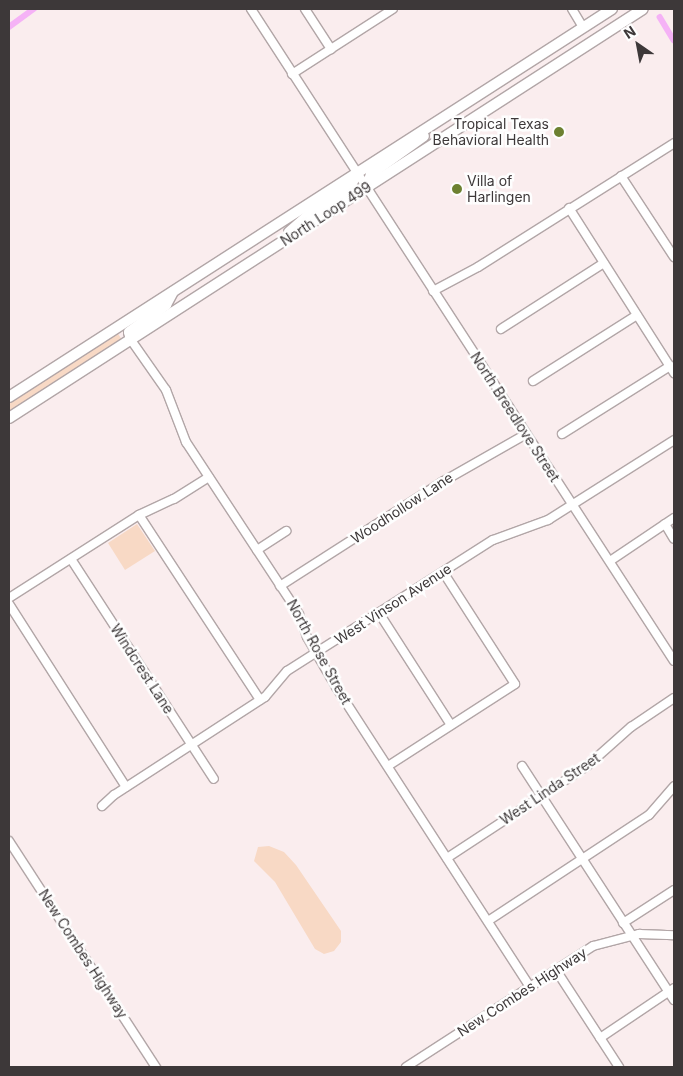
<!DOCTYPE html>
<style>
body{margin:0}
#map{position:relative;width:683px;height:1076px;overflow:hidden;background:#faedee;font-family:Inter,sans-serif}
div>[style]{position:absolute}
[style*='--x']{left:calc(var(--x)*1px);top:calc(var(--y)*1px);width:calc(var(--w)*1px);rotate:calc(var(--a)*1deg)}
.green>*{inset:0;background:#f8d9c5}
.canal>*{height:5.5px;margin:-2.75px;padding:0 2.75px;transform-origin:2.75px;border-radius:2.75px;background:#f5b2f6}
.roads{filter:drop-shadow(1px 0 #b2a6a7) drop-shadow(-1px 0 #b2a6a7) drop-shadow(0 1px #b2a6a7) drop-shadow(0 -1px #b2a6a7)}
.minor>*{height:8px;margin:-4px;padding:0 4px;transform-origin:4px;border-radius:4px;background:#fff}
.major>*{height:10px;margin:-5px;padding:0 5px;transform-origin:5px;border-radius:5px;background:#fff}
.dots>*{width:14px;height:14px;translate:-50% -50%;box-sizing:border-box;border:2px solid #fefefe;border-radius:50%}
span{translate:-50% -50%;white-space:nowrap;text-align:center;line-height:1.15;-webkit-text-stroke:5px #fefefe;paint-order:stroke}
.poi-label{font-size:14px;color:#3d3839}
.right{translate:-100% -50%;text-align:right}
.left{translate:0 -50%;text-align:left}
.street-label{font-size:14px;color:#3d3839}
.frame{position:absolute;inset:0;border:10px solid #3d3839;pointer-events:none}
.north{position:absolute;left:613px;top:20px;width:50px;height:50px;-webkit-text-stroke:4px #fefefe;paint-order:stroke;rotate:327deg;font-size:14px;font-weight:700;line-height:20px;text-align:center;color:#3d3839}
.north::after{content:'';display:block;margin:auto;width:18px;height:22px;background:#3d3839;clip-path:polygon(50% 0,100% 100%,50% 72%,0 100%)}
</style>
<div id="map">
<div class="green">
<i style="clip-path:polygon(117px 332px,122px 340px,9px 413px,9px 402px)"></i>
<i style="clip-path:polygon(137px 524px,155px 551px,125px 570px,108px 543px)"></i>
<i style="clip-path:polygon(269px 846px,284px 852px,296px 865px,341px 931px,341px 942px,334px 951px,324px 954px,315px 949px,275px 882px,254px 861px,258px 847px)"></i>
</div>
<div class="canal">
<i style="--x:660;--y:17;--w:27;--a:59"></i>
<i style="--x:9;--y:27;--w:31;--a:-36"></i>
</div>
<div class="roads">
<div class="minor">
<i style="--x:251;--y:9;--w:777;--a:57.03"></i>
<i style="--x:305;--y:9;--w:48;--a:57"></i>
<i style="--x:572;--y:9;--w:21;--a:59"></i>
<i style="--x:292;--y:74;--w:120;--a:-32.8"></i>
<i style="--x:621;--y:176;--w:97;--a:56.8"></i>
<i style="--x:569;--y:208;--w:196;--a:57.5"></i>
<i style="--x:433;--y:291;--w:51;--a:-28.1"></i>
<i style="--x:478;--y:267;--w:232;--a:-32.3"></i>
<i style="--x:501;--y:329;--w:122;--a:-32.7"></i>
<i style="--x:131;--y:340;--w:61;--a:55"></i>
<i style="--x:166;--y:390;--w:56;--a:69"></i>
<i style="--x:186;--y:442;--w:206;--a:56.7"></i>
<i style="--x:299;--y:614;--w:24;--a:71"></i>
<i style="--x:307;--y:637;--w:58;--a:59.9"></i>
<i style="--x:336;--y:687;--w:357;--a:57.1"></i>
<i style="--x:533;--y:381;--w:123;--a:-32.4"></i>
<i style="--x:562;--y:434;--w:128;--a:-32.2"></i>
<i style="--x:139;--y:515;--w:221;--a:56.8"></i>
<i style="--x:665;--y:524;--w:17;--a:59"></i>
<i style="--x:257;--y:550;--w:35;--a:-33"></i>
<i style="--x:71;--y:559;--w:262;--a:57"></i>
<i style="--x:610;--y:561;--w:77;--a:-33.9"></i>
<i style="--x:280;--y:586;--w:193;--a:-32.7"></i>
<i style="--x:442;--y:482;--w:97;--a:-29.7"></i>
<i style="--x:9;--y:598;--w:154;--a:-32.6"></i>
<i style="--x:139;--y:515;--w:38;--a:-25"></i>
<i style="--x:174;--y:499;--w:41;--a:-32.2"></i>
<i style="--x:9;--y:604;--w:217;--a:57.4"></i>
<i style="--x:379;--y:613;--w:133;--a:57.3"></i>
<i style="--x:388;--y:766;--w:151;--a:-32.8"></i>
<i style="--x:515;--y:684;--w:133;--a:-122.7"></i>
<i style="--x:522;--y:766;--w:279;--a:57"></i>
<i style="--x:102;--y:806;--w:16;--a:-43"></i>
<i style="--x:114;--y:795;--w:180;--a:-33"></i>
<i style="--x:265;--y:697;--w:34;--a:-50"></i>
<i style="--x:287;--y:671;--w:244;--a:-32.5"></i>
<i style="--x:493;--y:540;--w:59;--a:-20"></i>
<i style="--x:548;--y:520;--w:149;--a:-32.4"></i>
<i style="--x:9;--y:841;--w:270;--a:57"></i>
<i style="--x:447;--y:858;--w:168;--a:-33.3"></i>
<i style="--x:587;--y:766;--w:59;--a:-41.6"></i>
<i style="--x:631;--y:727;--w:52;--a:-34"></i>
<i style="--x:488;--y:921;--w:193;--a:-33.4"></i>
<i style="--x:649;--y:815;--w:38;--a:-49"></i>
<i style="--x:623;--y:923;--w:61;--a:-32.9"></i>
<i style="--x:556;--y:970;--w:116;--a:57"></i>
<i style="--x:600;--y:1038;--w:89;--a:-34"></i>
<i style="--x:406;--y:1067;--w:223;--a:-32.9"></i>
<i style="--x:593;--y:946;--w:48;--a:-14.6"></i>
<i style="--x:639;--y:934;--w:35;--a:2"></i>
</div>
<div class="major">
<i style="--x:366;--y:188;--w:15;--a:-70"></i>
<i style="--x:371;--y:174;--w:65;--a:-35.6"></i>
<i style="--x:289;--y:232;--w:30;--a:-41"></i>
<i style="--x:312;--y:212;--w:45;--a:-33.3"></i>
<i style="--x:350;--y:187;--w:15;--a:-62"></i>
<i style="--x:131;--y:340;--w:8;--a:-104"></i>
<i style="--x:129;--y:332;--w:46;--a:-36.1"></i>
<i style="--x:166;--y:305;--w:15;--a:-62"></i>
<i style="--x:9;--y:397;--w:717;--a:-32.76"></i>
<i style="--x:9;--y:418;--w:754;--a:-32.83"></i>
</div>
</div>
<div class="dots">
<i style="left:559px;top:132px;background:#6d8131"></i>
<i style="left:457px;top:189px;background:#6d8131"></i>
</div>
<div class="poi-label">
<span class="right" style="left:549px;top:132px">Tropical Texas<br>Behavioral Health</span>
<span class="left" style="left:467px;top:189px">Villa of<br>Harlingen</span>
</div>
<div class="street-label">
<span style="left:326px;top:214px;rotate:-33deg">North Loop 499</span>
<span style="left:515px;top:417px;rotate:57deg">North Breedlove Street</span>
<span style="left:402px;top:508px;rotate:-33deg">Woodhollow Lane</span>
<span style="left:393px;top:604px;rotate:-33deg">West Vinson Avenue</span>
<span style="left:319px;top:652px;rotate:61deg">North Rose Street</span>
<span style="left:142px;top:669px;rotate:57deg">Windcrest Lane</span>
<span style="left:550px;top:789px;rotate:-34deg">West Linda Street</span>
<span style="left:83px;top:954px;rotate:57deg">New Combes Highway</span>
<span style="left:522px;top:992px;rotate:-33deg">New Combes Highway</span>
</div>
<div class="frame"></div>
<div class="north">N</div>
</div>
